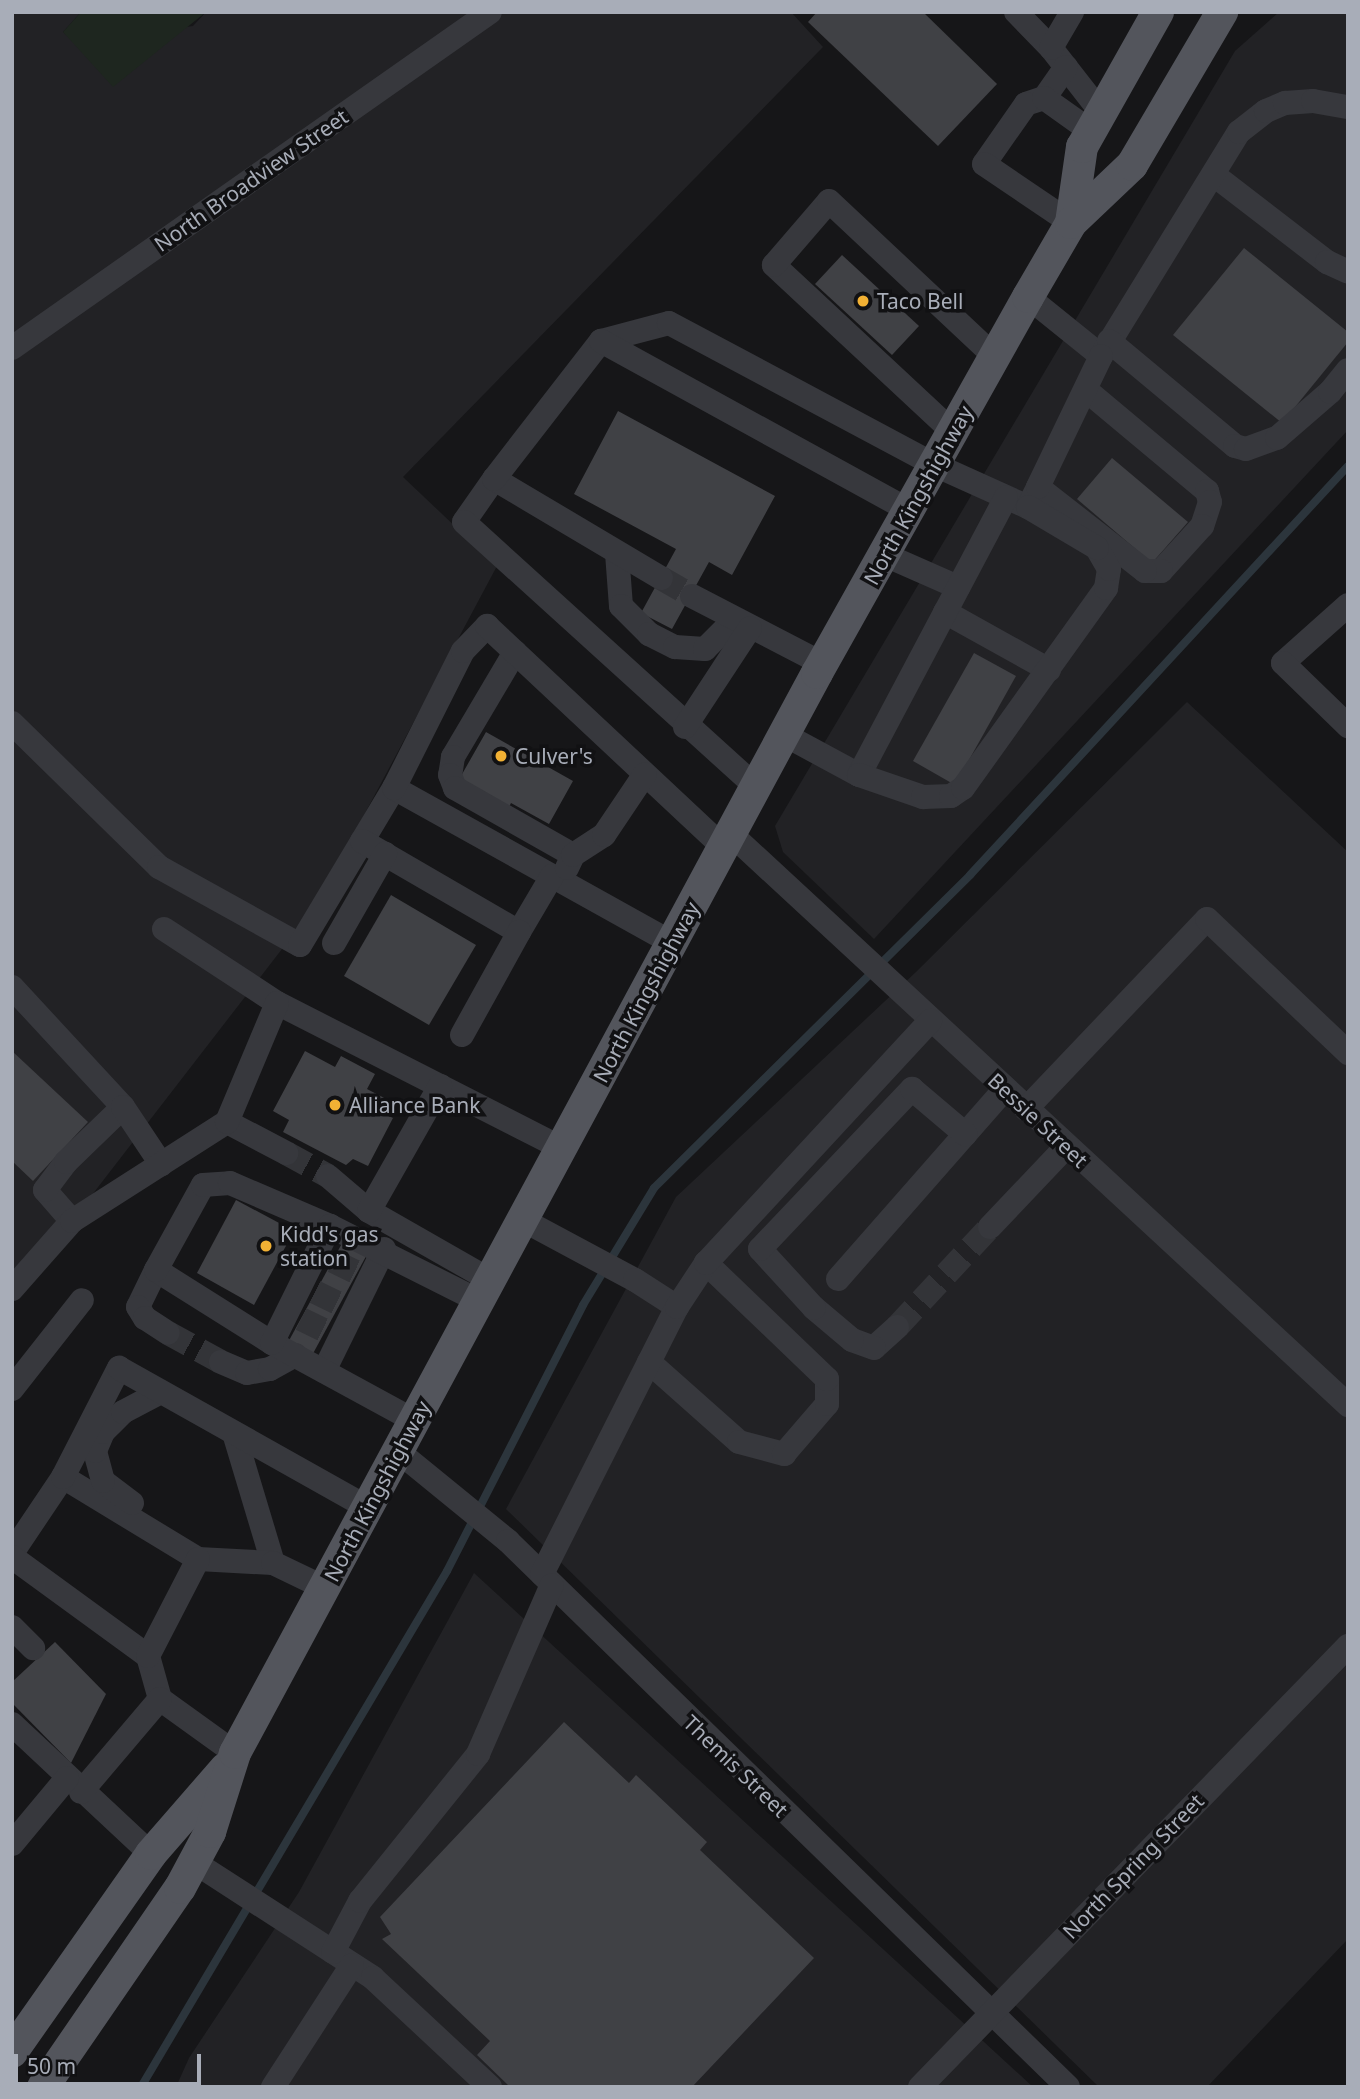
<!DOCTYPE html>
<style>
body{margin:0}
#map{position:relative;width:1360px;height:2099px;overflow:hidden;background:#161618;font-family:"Noto Sans",sans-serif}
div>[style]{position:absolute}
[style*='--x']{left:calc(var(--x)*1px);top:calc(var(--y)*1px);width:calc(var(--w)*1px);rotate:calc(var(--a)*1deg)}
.built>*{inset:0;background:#222225}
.green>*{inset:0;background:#1e261f}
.stream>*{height:8px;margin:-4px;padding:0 4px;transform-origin:4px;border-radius:4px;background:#2c353c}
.building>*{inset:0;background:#404145}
.minor-tunnel>*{height:24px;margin-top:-12px;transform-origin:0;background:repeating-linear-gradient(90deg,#333438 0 24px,transparent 0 36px)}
.minor>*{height:24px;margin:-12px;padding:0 12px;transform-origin:12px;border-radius:12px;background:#37383d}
.major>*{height:32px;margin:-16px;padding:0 16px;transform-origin:16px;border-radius:16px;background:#53555c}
.dots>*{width:19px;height:19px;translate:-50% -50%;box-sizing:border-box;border:4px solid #111113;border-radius:50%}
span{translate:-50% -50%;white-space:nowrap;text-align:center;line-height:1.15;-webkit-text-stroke:7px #111113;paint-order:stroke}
.street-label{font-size:21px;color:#a8adb8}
.poi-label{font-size:21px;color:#a8adb8}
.left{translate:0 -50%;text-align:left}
.frame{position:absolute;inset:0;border:14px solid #a8adb8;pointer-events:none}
.scale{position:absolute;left:14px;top:2054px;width:187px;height:32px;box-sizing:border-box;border:4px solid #a8adb8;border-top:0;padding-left:9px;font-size:21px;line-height:24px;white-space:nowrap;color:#a8adb8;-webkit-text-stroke:5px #111113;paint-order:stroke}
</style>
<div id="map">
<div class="built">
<i style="clip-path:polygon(12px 12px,81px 12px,63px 32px,75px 42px,193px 26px,206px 12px,791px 12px,823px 47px,403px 477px,497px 566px,316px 905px,85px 1204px,12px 1285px)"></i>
<i style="clip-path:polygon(1279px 12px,1348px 13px,1348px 430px,874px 939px,783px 852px,775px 826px,1235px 51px)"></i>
<i style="clip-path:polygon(1187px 702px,1348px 852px,1348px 1939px,1207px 2087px,1099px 2087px,506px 1509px,676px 1197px,916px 972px)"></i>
<i style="clip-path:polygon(474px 1573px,1033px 2087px,176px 2087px,189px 2058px,299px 1892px)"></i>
</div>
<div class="green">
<i style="clip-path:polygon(81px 12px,206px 12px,113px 87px,63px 32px)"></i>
</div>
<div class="stream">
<i style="--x:141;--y:2087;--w:600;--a:-59.33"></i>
<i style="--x:447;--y:1571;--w:299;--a:-62.9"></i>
<i style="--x:583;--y:1305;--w:137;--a:-58.7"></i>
<i style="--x:654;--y:1188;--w:445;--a:-44.7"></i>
<i style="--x:970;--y:875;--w:557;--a:-47.26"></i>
</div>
<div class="building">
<i style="clip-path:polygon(817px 12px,923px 12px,997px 84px,938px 146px,808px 22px)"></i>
<i style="clip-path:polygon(1244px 248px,1348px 332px,1348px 342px,1282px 423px,1173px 335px)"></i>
<i style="clip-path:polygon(842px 255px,919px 326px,892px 355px,815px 284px)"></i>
<i style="clip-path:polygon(618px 411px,775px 496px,732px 575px,709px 562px,672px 629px,641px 613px,676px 549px,574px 494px)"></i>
<i style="clip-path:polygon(1112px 458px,1188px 522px,1152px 563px,1077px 499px)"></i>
<i style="clip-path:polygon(974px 653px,1016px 676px,955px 785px,913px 761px)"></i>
<i style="clip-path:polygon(486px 732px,573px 781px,549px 824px,511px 803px,507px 811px,457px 783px)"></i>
<i style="clip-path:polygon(391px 895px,476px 945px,429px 1025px,344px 976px)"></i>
<i style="clip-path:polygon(12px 1051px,88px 1122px,33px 1181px,12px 1161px)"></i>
<i style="clip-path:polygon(305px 1051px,335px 1067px,341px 1056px,375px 1074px,367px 1089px,392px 1102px,385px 1114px,393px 1118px,368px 1166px,353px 1159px,346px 1165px,283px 1132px,289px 1120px,273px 1111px)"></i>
<i style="clip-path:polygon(236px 1200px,294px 1231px,254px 1305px,197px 1273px)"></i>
<i style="clip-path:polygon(346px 1236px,370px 1249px,310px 1359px,286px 1346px)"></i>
<i style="clip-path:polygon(55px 1642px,106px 1694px,71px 1763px,12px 1703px,12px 1682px)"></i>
<i style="clip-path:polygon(564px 1722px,629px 1783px,636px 1775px,707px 1842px,700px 1850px,814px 1958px,692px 2087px,510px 2087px,477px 2055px,490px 2041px,382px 1939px,391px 1934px,380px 1917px)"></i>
</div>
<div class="minor-tunnel">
<i style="--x:661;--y:578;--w:36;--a:30"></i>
<i style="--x:286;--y:1153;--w:48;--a:28.7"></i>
<i style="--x:333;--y:1261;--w:41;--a:25.9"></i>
<i style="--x:315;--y:1292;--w:28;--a:26"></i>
<i style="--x:301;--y:1319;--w:28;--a:26"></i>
<i style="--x:897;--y:1327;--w:137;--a:-47.1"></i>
<i style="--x:168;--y:1333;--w:60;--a:28.7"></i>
</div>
<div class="minor">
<i style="--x:1016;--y:12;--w:50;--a:45.8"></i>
<i style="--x:1051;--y:48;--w:80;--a:52.1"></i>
<i style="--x:1051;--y:48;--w:42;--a:-59.7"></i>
<i style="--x:1066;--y:67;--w:38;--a:125"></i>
<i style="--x:1044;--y:98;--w:19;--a:162"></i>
<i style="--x:1026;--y:104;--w:73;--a:125"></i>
<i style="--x:984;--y:164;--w:105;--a:34.1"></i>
<i style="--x:1044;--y:98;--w:55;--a:35.4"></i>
<i style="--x:1214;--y:175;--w:143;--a:37.6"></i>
<i style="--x:1327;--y:262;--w:23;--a:25"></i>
<i style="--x:1028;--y:297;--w:94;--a:38.9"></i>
<i style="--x:1101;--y:356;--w:263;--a:-58.4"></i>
<i style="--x:1239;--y:132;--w:34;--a:-38"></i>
<i style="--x:1266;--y:111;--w:21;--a:-23"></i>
<i style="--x:1285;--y:103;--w:28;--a:-4"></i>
<i style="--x:1313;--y:101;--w:36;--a:10"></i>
<i style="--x:601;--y:341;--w:70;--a:-14.8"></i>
<i style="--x:669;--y:323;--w:302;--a:28.1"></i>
<i style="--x:935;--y:465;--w:102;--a:24.3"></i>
<i style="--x:1028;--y:507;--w:22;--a:-63"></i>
<i style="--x:1109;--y:341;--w:164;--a:39.8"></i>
<i style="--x:1235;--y:446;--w:11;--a:15"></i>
<i style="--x:1246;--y:449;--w:33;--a:-20"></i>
<i style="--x:1277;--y:438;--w:70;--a:-41"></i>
<i style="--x:1330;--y:392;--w:28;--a:-51"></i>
<i style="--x:12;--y:348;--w:584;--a:-35.1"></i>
<i style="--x:1086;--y:390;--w:158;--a:39.9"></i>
<i style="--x:1207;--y:491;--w:11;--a:75"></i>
<i style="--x:1210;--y:502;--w:25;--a:108"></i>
<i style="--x:1202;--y:526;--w:61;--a:132.3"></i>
<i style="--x:1161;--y:571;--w:16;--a:180"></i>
<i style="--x:1145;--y:571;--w:136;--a:-141.9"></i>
<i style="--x:1038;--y:487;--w:145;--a:-64.3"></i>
<i style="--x:953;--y:432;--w:245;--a:-137"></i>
<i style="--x:774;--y:265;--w:84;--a:-49.3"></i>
<i style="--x:829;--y:201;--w:228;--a:43.2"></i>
<i style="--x:494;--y:479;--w:52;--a:124.9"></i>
<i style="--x:464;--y:522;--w:394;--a:42.2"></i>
<i style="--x:617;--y:553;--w:53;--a:85.7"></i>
<i style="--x:621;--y:606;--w:40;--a:45"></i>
<i style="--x:649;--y:634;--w:29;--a:27"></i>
<i style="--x:675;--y:647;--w:30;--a:4"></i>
<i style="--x:705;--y:649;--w:41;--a:-45"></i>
<i style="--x:885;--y:555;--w:80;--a:23.7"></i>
<i style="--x:661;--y:578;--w:194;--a:-149.3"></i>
<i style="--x:494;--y:479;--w:175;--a:-52.2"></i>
<i style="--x:601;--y:341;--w:353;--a:28.8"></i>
<i style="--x:692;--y:596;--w:148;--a:27.4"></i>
<i style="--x:1348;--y:605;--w:87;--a:138.3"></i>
<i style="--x:1283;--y:663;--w:91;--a:44.1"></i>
<i style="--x:945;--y:612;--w:119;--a:29.1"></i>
<i style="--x:515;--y:652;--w:122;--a:120.6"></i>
<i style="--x:453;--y:757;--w:18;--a:99"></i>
<i style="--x:450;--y:775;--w:14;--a:69"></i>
<i style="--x:455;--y:788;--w:136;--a:29.6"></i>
<i style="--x:12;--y:723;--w:206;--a:44.4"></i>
<i style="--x:159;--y:867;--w:161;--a:29"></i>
<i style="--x:300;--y:945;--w:183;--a:-59.1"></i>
<i style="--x:394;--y:788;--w:318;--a:29.1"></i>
<i style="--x:685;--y:727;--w:118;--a:-56.7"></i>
<i style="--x:785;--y:735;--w:84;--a:28.4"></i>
<i style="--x:859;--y:775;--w:314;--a:-62.1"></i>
<i style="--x:859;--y:775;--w:68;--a:19"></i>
<i style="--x:923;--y:797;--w:28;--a:-2"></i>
<i style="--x:951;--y:796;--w:14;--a:-34"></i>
<i style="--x:963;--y:788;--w:246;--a:-54.4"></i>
<i style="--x:1106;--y:588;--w:19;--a:-81"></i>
<i style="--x:1109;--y:569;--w:24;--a:-120"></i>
<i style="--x:1097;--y:548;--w:80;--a:-149.3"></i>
<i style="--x:394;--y:788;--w:153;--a:-63.3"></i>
<i style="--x:463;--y:651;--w:35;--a:-46"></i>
<i style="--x:487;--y:626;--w:323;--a:43.1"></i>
<i style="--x:731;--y:834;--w:841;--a:42.78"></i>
<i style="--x:362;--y:841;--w:181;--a:30.1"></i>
<i style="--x:519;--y:932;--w:65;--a:-59.5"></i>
<i style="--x:567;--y:868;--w:14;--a:-65"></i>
<i style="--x:573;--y:855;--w:37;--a:-33"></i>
<i style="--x:604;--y:835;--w:73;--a:-56.1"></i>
<i style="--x:164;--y:929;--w:135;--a:33.2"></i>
<i style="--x:277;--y:1003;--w:319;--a:27"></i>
<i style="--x:334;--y:943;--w:103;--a:-60.2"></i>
<i style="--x:12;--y:987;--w:163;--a:47.2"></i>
<i style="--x:462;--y:1035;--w:118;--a:-61"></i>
<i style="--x:1026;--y:1109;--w:262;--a:-46.4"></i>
<i style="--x:1207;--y:919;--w:195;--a:43.5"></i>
<i style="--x:227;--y:1122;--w:67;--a:27.7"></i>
<i style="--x:328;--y:1176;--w:54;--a:40.5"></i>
<i style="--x:369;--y:1211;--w:139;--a:29.7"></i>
<i style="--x:369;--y:1211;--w:144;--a:-60.4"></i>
<i style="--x:523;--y:1220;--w:127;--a:28.2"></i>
<i style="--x:635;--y:1280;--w:50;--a:32.7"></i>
<i style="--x:72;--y:1221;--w:41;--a:-131.1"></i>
<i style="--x:45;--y:1190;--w:35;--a:-53"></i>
<i style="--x:66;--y:1162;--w:79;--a:-44"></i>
<i style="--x:123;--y:1107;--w:69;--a:56.3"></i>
<i style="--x:990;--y:1227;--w:112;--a:-46.5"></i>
<i style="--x:156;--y:1270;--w:41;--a:115.9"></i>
<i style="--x:138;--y:1307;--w:13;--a:58"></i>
<i style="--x:145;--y:1318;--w:27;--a:33"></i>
<i style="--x:838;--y:1279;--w:253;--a:-48.7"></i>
<i style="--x:12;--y:1289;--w:91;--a:-48.6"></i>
<i style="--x:72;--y:1221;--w:184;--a:-32.6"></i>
<i style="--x:227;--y:1122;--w:129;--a:-67.2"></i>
<i style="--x:897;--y:1327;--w:31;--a:138"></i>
<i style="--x:874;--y:1348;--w:23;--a:-160"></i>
<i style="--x:852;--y:1340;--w:50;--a:-139.9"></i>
<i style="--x:814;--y:1308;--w:80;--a:-132.5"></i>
<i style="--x:760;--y:1249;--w:221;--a:-46.5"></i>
<i style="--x:912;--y:1089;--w:70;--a:40.3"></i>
<i style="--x:272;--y:1343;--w:137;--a:-147.8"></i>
<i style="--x:156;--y:1270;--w:97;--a:-61.1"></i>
<i style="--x:203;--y:1185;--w:27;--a:-4"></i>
<i style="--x:230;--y:1183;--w:109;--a:23.3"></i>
<i style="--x:221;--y:1362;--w:28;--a:23"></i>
<i style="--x:247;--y:1373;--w:23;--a:-10"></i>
<i style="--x:270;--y:1369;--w:29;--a:-29"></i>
<i style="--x:649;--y:1362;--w:120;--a:41.6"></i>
<i style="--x:739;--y:1442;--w:47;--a:14.9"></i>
<i style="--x:784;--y:1454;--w:66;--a:-49.3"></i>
<i style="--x:827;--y:1404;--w:25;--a:-90"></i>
<i style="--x:827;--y:1379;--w:168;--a:-136.2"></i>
<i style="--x:324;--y:1371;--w:136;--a:-63.8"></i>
<i style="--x:12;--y:1389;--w:113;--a:-51.8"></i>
<i style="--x:415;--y:1421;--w:163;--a:-151.4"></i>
<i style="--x:272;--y:1343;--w:131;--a:-63.6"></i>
<i style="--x:330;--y:1226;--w:167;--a:26.7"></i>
<i style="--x:234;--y:1433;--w:136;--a:73.3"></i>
<i style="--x:399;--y:1452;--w:141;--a:39.2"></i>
<i style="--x:508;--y:1541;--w:782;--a:44.27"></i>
<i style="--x:63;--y:1477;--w:158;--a:31.3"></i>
<i style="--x:198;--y:1559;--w:75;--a:3.1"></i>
<i style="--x:273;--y:1563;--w:58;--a:25.7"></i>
<i style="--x:132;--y:1503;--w:36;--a:-143"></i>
<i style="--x:103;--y:1481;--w:31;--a:-105"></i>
<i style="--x:95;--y:1451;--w:21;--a:-67"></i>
<i style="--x:103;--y:1432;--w:28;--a:-45"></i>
<i style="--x:123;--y:1412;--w:43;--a:-27.8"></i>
<i style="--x:12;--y:1553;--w:92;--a:-56.1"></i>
<i style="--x:63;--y:1477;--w:123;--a:-62.8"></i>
<i style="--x:119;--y:1368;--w:286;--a:29.3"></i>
<i style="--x:12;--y:1557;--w:168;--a:36.1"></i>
<i style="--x:148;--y:1656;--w:45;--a:74.4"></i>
<i style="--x:160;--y:1699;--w:92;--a:35.8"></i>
<i style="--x:542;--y:1574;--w:299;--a:-63.2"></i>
<i style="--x:677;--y:1307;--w:53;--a:-56.6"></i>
<i style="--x:706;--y:1263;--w:330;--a:-47.2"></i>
<i style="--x:12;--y:1627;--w:30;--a:45"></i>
<i style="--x:148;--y:1656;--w:109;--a:-62.7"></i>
<i style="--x:12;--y:1724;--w:190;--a:43.1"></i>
<i style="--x:81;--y:1792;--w:122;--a:-49.7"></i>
<i style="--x:12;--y:1844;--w:86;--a:-50.2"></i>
<i style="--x:194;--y:1862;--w:213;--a:32.9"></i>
<i style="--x:373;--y:1978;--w:160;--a:43"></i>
<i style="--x:333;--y:1952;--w:58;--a:-62.1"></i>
<i style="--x:360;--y:1901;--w:189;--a:-51.2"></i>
<i style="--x:478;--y:1754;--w:184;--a:-66.4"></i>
<i style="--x:273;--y:2087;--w:145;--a:-57.1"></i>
<i style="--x:920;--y:2087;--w:615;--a:-45.86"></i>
</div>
<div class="major">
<i style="--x:1071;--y:223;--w:77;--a:-81.8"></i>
<i style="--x:1082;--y:147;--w:155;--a:-60.6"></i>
<i style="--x:12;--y:2052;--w:242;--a:-54.9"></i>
<i style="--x:151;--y:1854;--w:113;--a:-49"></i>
<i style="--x:43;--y:2087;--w:242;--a:-55.5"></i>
<i style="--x:180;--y:1888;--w:64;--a:-61.8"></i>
<i style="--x:210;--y:1832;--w:83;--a:-72.4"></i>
<i style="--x:235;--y:1753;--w:1227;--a:-61.68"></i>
<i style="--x:817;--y:673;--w:431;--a:-60.7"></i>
<i style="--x:1028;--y:297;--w:86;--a:-59.8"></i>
<i style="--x:1071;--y:223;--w:84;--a:-43.6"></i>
<i style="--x:1132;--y:165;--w:178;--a:-59.5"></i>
</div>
<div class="dots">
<i style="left:863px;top:301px;background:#f2b134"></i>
<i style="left:501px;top:756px;background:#f2b134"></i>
<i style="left:335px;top:1105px;background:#f2b134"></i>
<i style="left:266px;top:1246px;background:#f2b134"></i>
</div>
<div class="street-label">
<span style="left:251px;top:180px;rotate:-35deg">North Broadview Street</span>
<span style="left:918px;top:495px;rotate:-61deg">North Kingshighway</span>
<span style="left:646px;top:992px;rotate:-62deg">North Kingshighway</span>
<span style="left:1038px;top:1120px;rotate:43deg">Bessie Street</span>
<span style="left:377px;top:1491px;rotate:-62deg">North Kingshighway</span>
<span style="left:736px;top:1766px;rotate:44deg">Themis Street</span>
<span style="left:1133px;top:1866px;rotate:-46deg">North Spring Street</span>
</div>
<div class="poi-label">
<span class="left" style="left:877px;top:301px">Taco Bell</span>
<span class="left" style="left:515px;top:756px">Culver's</span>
<span class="left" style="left:349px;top:1105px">Alliance Bank</span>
<span class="left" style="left:280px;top:1246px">Kidd's gas<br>station</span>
</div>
<div class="frame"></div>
<div class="scale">50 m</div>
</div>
